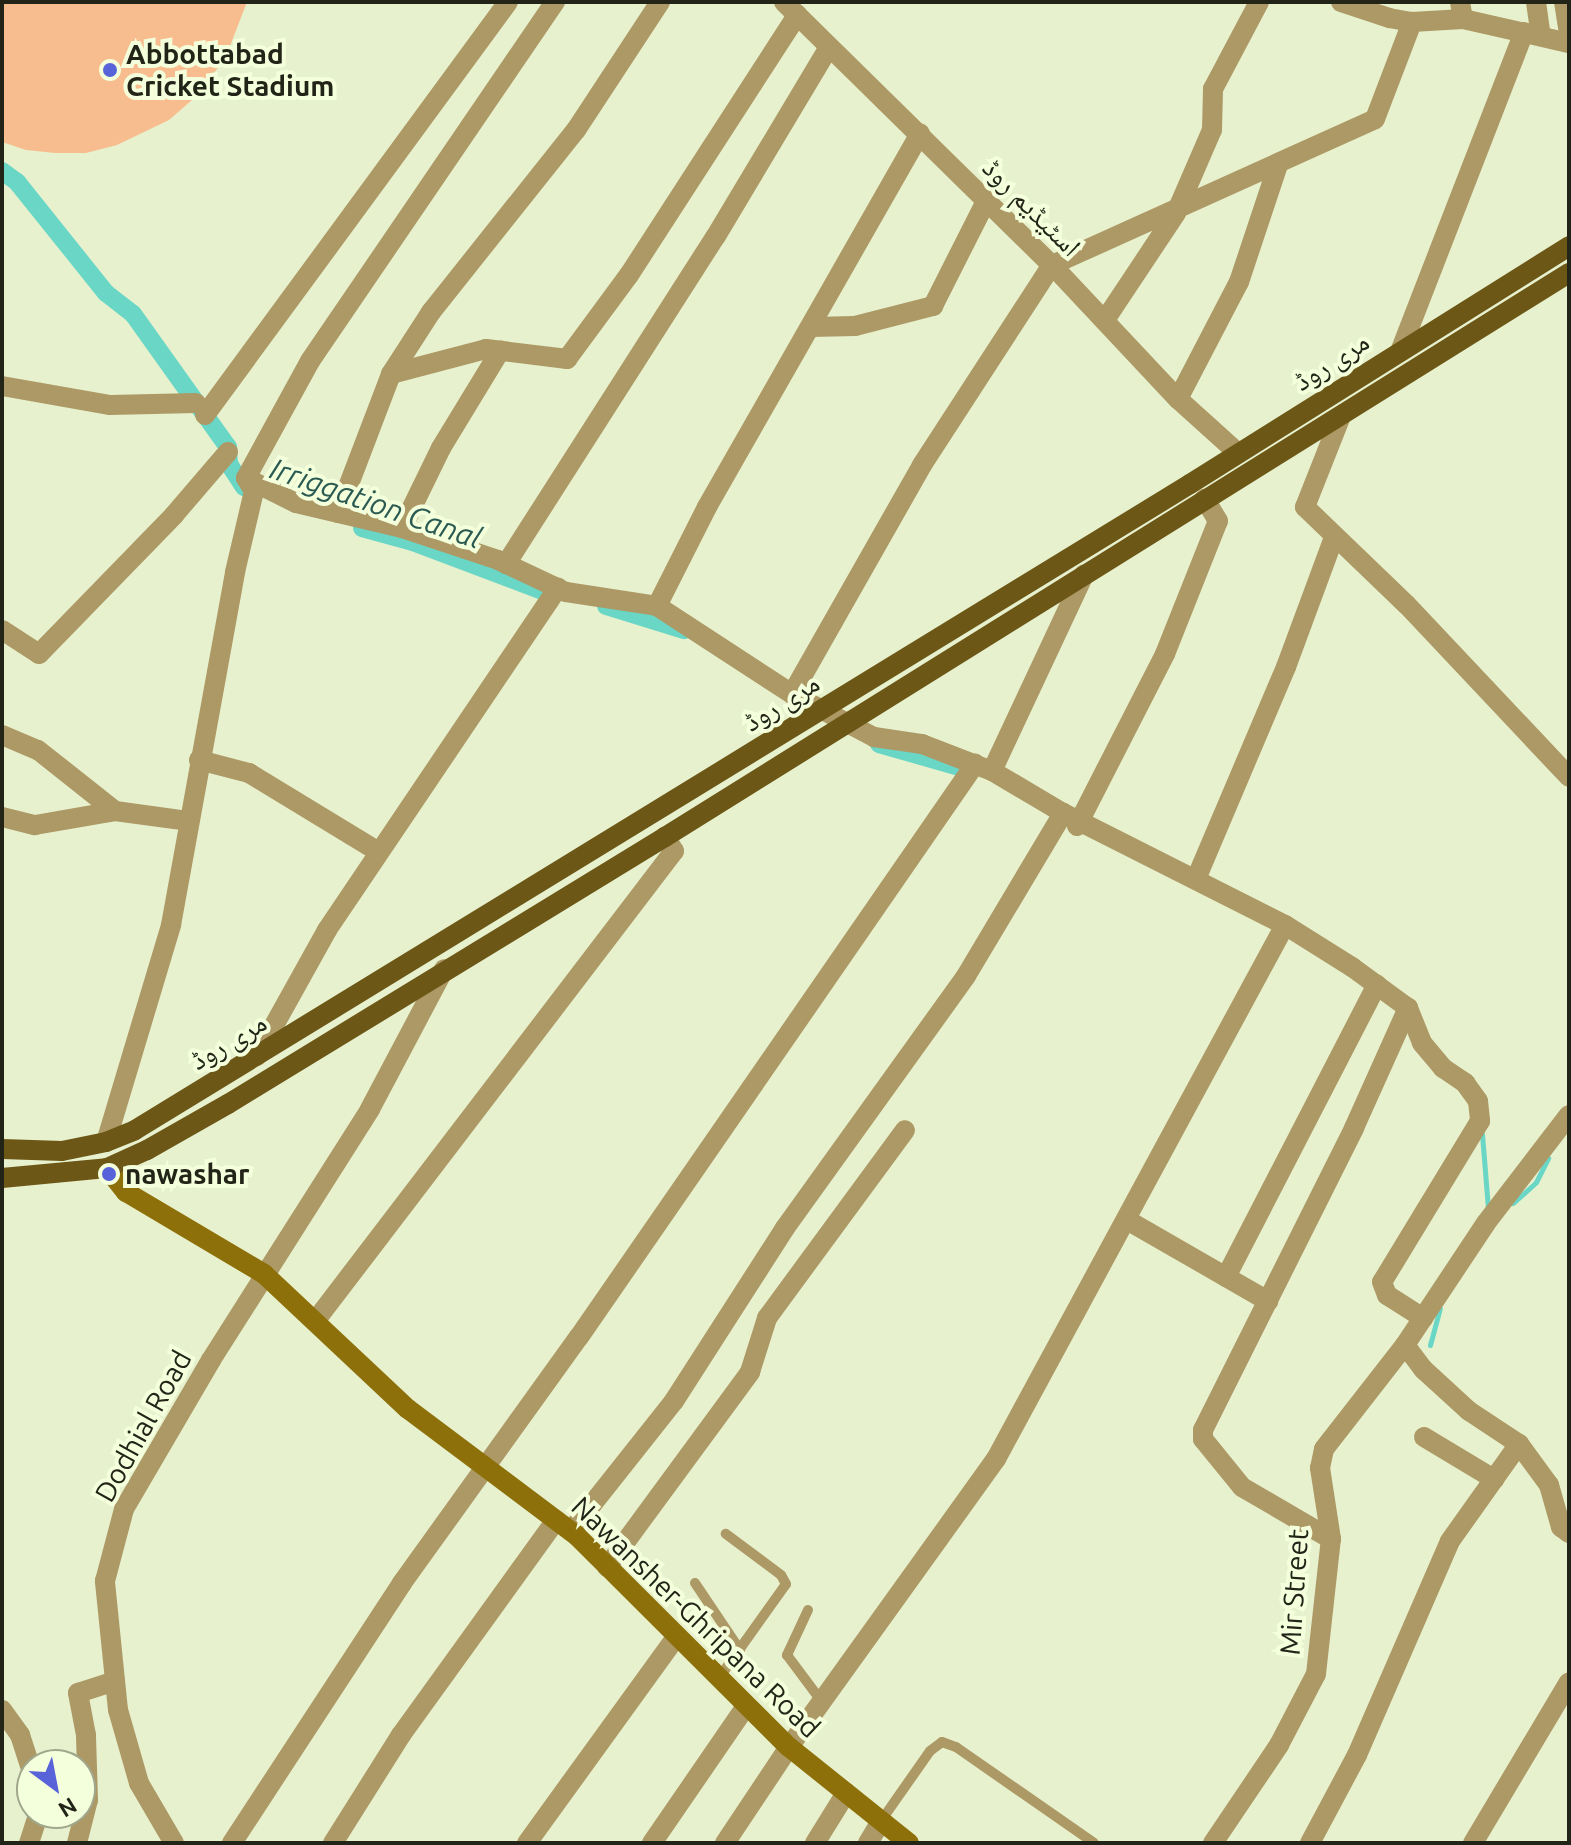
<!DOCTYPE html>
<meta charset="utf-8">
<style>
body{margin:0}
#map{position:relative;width:1571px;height:1845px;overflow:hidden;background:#e7f1ce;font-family:Ubuntu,"Noto Naskh Arabic",sans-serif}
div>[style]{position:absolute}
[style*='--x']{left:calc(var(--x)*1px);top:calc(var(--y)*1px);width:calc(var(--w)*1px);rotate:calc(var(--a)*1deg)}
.green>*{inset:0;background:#f8bd8f}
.stream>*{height:5px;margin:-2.5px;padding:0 2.5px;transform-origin:2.5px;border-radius:2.5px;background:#69d6c6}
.canal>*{height:18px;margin:-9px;padding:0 9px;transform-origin:9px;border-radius:9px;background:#69d6c6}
.service>*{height:10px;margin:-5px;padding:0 5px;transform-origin:5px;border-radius:5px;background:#ad9965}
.minor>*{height:20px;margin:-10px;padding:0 10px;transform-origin:10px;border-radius:10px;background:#ad9965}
.tertiary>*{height:20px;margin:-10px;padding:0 10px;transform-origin:10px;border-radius:10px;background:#ad9965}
.secondary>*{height:20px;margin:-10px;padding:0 10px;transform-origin:10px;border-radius:10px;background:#8e700a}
.primary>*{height:20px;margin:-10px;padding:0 10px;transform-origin:10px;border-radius:10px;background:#6c5717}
.dots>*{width:22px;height:22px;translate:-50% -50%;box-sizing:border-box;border:4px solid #f4ffdb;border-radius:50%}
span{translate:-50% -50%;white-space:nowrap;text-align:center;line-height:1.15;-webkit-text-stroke:8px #f4ffdb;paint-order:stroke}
.poi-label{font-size:28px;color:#212417;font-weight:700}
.left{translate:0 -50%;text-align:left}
.street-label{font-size:28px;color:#212417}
.water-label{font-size:30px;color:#2a5a52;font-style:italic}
.frame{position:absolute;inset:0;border:4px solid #212417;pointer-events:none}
.north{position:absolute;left:16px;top:1749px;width:80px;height:80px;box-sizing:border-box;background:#f4ffdb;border:2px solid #a0a78d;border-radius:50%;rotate:148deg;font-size:22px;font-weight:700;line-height:32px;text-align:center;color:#212417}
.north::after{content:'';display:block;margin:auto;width:28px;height:36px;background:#5862d9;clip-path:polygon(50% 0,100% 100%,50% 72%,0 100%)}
</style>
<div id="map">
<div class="green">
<i style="clip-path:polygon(2px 2px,247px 2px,225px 59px,192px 100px,169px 120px,117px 145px,86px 153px,55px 153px,26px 150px,2px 142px)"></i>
</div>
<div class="stream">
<i style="--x:1482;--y:1134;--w:74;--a:85.4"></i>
<i style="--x:1513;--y:1203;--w:31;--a:-42"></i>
<i style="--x:1536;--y:1182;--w:27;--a:-63"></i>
<i style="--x:1430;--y:1345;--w:38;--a:-75"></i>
</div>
<div class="canal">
<i style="--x:2;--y:171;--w:19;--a:36"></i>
<i style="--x:17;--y:182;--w:142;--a:51.3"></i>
<i style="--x:106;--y:293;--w:34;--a:38"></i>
<i style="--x:133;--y:314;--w:163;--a:54.5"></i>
<i style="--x:228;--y:447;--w:17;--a:87"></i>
<i style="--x:229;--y:464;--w:27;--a:57"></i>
<i style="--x:244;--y:487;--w:8;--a:23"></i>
<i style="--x:362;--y:528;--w:53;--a:15.4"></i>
<i style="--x:413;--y:542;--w:150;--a:20.7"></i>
<i style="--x:606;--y:606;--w:82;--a:17.1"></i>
<i style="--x:879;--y:744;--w:91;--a:16"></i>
</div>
<div class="service">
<i style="--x:695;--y:1583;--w:81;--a:56.1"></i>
<i style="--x:808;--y:1610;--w:50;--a:115"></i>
<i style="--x:787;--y:1655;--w:59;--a:53.3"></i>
<i style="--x:719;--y:1678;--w:115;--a:-54.5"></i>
<i style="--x:786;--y:1584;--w:10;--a:-119"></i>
<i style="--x:781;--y:1575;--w:69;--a:-143.3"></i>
<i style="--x:881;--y:1821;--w:85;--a:-55"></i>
<i style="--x:930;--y:1751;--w:15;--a:-37"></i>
<i style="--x:942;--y:1742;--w:15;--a:20"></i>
<i style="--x:956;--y:1747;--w:168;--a:34.8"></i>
</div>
<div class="minor">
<i style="--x:1460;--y:2;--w:17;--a:80"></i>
<i style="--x:1536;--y:2;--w:34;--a:82"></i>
<i style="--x:1564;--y:2;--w:32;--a:81"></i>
<i style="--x:1105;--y:320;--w:128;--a:-56.4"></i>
<i style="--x:1176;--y:213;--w:90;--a:-66.6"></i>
<i style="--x:1212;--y:130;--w:41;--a:-88.6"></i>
<i style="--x:1213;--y:89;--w:98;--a:-62.1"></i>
<i style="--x:812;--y:327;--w:43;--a:-1.3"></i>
<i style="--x:855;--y:326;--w:81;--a:-14.4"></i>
<i style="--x:933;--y:306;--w:118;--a:-63.2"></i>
<i style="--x:1401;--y:349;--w:340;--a:-68.8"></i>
<i style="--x:391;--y:374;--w:98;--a:-14.7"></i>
<i style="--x:486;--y:349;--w:82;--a:7"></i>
<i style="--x:567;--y:359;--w:104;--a:-53.6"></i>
<i style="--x:629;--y:275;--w:310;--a:-57.1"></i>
<i style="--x:2;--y:386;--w:110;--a:10"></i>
<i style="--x:110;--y:405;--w:86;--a:-1.3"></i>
<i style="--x:1178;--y:399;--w:132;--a:-62.5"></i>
<i style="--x:1239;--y:282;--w:123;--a:-71.6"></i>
<i style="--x:205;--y:415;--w:512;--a:-53.73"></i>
<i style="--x:1341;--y:416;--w:98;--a:111.6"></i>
<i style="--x:1305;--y:507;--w:141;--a:43.9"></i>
<i style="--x:1407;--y:605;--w:236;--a:46.7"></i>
<i style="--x:246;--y:478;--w:56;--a:26.6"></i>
<i style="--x:296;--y:503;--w:109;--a:13.3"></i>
<i style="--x:402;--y:528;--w:101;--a:18.4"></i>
<i style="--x:498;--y:560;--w:75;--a:25.2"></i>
<i style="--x:566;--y:592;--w:92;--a:8.7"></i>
<i style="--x:657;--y:606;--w:161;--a:33.1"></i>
<i style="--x:792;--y:694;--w:93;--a:27.7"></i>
<i style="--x:874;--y:737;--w:49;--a:8.3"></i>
<i style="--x:922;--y:744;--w:75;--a:21.1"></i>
<i style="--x:992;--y:771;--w:82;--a:30.6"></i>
<i style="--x:1063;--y:813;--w:249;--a:26.8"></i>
<i style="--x:1285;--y:925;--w:79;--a:32.1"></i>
<i style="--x:1352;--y:967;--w:69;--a:36.2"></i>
<i style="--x:1408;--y:1008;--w:38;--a:68"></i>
<i style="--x:1422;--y:1043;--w:33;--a:50"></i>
<i style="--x:1443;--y:1068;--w:27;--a:34"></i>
<i style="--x:1465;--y:1083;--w:22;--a:54"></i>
<i style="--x:1478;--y:1101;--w:20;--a:84"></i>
<i style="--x:1480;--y:1121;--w:188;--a:121.3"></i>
<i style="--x:1382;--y:1282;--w:14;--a:69"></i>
<i style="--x:1387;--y:1295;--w:43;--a:32.6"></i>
<i style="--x:338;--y:513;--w:149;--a:-69.1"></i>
<i style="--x:391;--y:374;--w:74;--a:-57.2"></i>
<i style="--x:431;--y:312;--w:233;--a:-51.5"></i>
<i style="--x:576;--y:130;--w:153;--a:-56.7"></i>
<i style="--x:402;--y:528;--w:89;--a:-64"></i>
<i style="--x:441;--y:448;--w:114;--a:-58.7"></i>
<i style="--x:506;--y:564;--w:389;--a:-57.4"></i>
<i style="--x:716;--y:236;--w:220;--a:-59.1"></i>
<i style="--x:657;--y:606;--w:111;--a:-63.2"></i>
<i style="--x:707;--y:507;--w:430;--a:-60.3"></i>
<i style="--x:2;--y:630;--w:44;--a:33"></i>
<i style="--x:39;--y:654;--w:194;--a:-45.8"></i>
<i style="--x:174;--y:515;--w:83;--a:-49.4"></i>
<i style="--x:792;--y:694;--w:263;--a:-60.4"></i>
<i style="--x:922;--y:465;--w:239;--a:-57"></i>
<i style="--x:1052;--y:265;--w:354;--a:-24.3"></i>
<i style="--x:1375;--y:119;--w:104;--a:-69.1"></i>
<i style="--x:2;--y:735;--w:39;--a:23"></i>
<i style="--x:38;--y:750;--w:98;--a:38.4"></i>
<i style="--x:115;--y:811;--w:75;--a:7.7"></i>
<i style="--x:199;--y:760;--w:52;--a:14.6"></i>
<i style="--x:249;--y:773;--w:152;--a:31.3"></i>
<i style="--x:992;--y:771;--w:217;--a:-64.9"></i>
<i style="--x:2;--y:817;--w:34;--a:14"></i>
<i style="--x:35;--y:825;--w:81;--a:-9.9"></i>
<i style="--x:1077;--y:826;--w:193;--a:-62.9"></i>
<i style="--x:1165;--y:654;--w:143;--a:-68.3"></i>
<i style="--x:1218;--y:521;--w:26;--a:-121"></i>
<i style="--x:1196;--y:879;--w:230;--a:-67"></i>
<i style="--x:1286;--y:667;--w:139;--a:-69.7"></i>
<i style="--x:257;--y:1056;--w:144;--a:-60.9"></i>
<i style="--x:327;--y:930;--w:413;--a:-56"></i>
<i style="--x:106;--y:1142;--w:227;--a:-73.3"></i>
<i style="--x:171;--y:925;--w:359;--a:-79.7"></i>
<i style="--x:235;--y:572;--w:83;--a:-76.8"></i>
<i style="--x:254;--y:491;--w:15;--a:-122"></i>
<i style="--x:246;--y:478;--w:133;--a:-61.3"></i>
<i style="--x:310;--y:361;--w:435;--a:-55.7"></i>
<i style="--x:1127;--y:1220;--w:163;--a:29.9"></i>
<i style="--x:1226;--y:1277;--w:329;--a:-62.7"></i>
<i style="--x:316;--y:1320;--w:590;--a:-52.64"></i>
<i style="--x:674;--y:851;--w:17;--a:-123"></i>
<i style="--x:1405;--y:1345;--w:30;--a:53"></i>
<i style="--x:1423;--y:1369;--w:62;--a:42.4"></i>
<i style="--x:1469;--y:1411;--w:60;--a:33.4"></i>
<i style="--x:1519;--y:1444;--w:51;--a:53.8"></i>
<i style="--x:1549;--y:1485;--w:44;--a:74.1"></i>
<i style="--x:1561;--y:1527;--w:10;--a:37"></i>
<i style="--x:1424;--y:1437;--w:82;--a:31"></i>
<i style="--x:571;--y:1531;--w:166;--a:-51.6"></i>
<i style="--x:674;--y:1401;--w:206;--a:-57.3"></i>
<i style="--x:785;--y:1228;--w:310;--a:-54.3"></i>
<i style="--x:966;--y:976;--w:190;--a:-59.2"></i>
<i style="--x:1331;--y:1539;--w:103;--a:-149.7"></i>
<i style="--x:1242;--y:1487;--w:62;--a:-129.1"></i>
<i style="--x:1203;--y:1439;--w:9;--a:-90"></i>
<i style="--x:1203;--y:1430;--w:338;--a:-63.4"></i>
<i style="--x:1354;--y:1128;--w:132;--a:-65.8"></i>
<i style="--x:607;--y:1567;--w:242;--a:-53.7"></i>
<i style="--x:750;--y:1372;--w:57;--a:-72.5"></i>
<i style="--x:767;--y:1318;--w:233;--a:-53.7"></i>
<i style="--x:2;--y:1710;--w:31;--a:54"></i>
<i style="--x:20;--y:1735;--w:39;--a:72"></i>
<i style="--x:29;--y:1843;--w:32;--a:-72"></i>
<i style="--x:77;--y:1843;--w:44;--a:-75.7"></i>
<i style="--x:88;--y:1800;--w:65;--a:-91.8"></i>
<i style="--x:86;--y:1735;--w:43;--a:-100.8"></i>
<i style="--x:78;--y:1693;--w:39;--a:-18"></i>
<i style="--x:232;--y:1843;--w:311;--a:-56.8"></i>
<i style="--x:402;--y:1583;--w:303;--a:-54.3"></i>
<i style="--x:579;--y:1337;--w:697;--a:-55.35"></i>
<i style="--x:333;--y:1843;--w:128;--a:-57.8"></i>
<i style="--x:401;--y:1735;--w:265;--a:-54.2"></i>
<i style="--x:527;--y:1843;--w:254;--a:-54.1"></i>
<i style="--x:652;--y:1843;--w:166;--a:-55.5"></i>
<i style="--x:725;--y:1843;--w:115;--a:-56.3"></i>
<i style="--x:789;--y:1747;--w:355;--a:-54.3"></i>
<i style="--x:996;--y:1459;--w:607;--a:-61.58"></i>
<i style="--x:815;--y:1843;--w:59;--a:-58.2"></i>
<i style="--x:868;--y:1843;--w:26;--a:-59"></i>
<i style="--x:1213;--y:1843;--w:118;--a:-56"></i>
<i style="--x:1279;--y:1745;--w:80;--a:-62.5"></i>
<i style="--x:1316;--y:1674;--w:136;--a:-83.7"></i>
<i style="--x:1331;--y:1539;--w:72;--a:-98.8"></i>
<i style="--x:1320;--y:1468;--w:19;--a:-78"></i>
<i style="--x:1324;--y:1449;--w:132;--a:-52.1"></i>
<i style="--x:1405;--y:1345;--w:146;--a:-56.4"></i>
<i style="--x:1486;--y:1223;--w:136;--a:-52.5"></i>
<i style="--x:1310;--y:1843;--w:100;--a:-61.9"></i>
<i style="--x:1357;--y:1755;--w:233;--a:-66.5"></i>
<i style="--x:1450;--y:1541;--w:119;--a:-54.6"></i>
<i style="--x:1473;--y:1843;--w:187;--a:-59.2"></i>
</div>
<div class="tertiary">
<i style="--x:784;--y:2;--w:375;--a:44.5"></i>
<i style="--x:1052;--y:265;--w:184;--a:46.8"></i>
<i style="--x:1178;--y:399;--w:81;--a:42"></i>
<i style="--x:1341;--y:2;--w:51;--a:18.4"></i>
<i style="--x:1389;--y:18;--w:23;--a:10"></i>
<i style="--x:1412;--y:22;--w:51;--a:-3.4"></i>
<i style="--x:1463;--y:19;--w:109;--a:12.8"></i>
<i style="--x:174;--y:1843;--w:69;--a:-120.3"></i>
<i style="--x:139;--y:1783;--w:76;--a:-106"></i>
<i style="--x:118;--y:1710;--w:130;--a:-95.8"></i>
<i style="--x:105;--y:1581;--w:74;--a:-75.2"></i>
<i style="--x:124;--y:1509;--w:173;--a:-59.7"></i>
<i style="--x:211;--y:1360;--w:297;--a:-57.6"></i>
<i style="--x:370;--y:1109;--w:158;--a:-62.1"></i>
</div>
<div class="secondary">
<i style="--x:107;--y:1168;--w:31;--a:52"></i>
<i style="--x:126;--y:1192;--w:161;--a:30.7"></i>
<i style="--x:264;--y:1274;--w:197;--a:43.2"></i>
<i style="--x:408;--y:1409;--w:211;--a:36.9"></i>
<i style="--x:577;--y:1536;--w:299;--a:44.9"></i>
<i style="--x:789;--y:1747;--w:154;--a:38.7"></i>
</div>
<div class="primary">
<i style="--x:2;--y:1149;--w:60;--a:1.9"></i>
<i style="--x:62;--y:1151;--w:45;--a:-11.6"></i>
<i style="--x:106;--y:1142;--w:31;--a:-22"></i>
<i style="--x:135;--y:1130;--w:1237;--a:-31.48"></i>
<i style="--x:1190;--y:484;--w:448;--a:-32.1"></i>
<i style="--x:2;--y:1178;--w:105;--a:-5.4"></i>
<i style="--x:107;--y:1168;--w:44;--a:-24.2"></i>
<i style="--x:147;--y:1150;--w:93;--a:-29.6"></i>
<i style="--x:228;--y:1104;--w:512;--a:-31.42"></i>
<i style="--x:665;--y:837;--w:1066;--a:-31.96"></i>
</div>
<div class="dots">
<i style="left:110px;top:70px;background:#5862d9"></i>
<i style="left:109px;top:1174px;background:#5862d9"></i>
</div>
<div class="poi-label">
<span class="left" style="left:126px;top:70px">Abbottabad<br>Cricket Stadium</span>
<span class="left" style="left:125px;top:1174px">nawashar</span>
</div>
<div class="street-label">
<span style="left:1032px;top:207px;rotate:45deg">اسٹیڈیم روڈ</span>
<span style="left:1331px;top:361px;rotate:-33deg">مری روڈ</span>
<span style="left:781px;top:702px;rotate:-32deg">مری روڈ</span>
<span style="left:228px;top:1041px;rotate:-31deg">مری روڈ</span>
<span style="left:143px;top:1426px;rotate:-61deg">Dodhial Road</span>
<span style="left:1294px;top:1592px;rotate:-86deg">Mir Street</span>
<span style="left:696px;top:1617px;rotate:44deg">Nawansher-Ghripana Road</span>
</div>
<div class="water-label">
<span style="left:376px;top:503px;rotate:19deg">Irriggation Canal</span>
</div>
<div class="frame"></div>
<div class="north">N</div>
</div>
